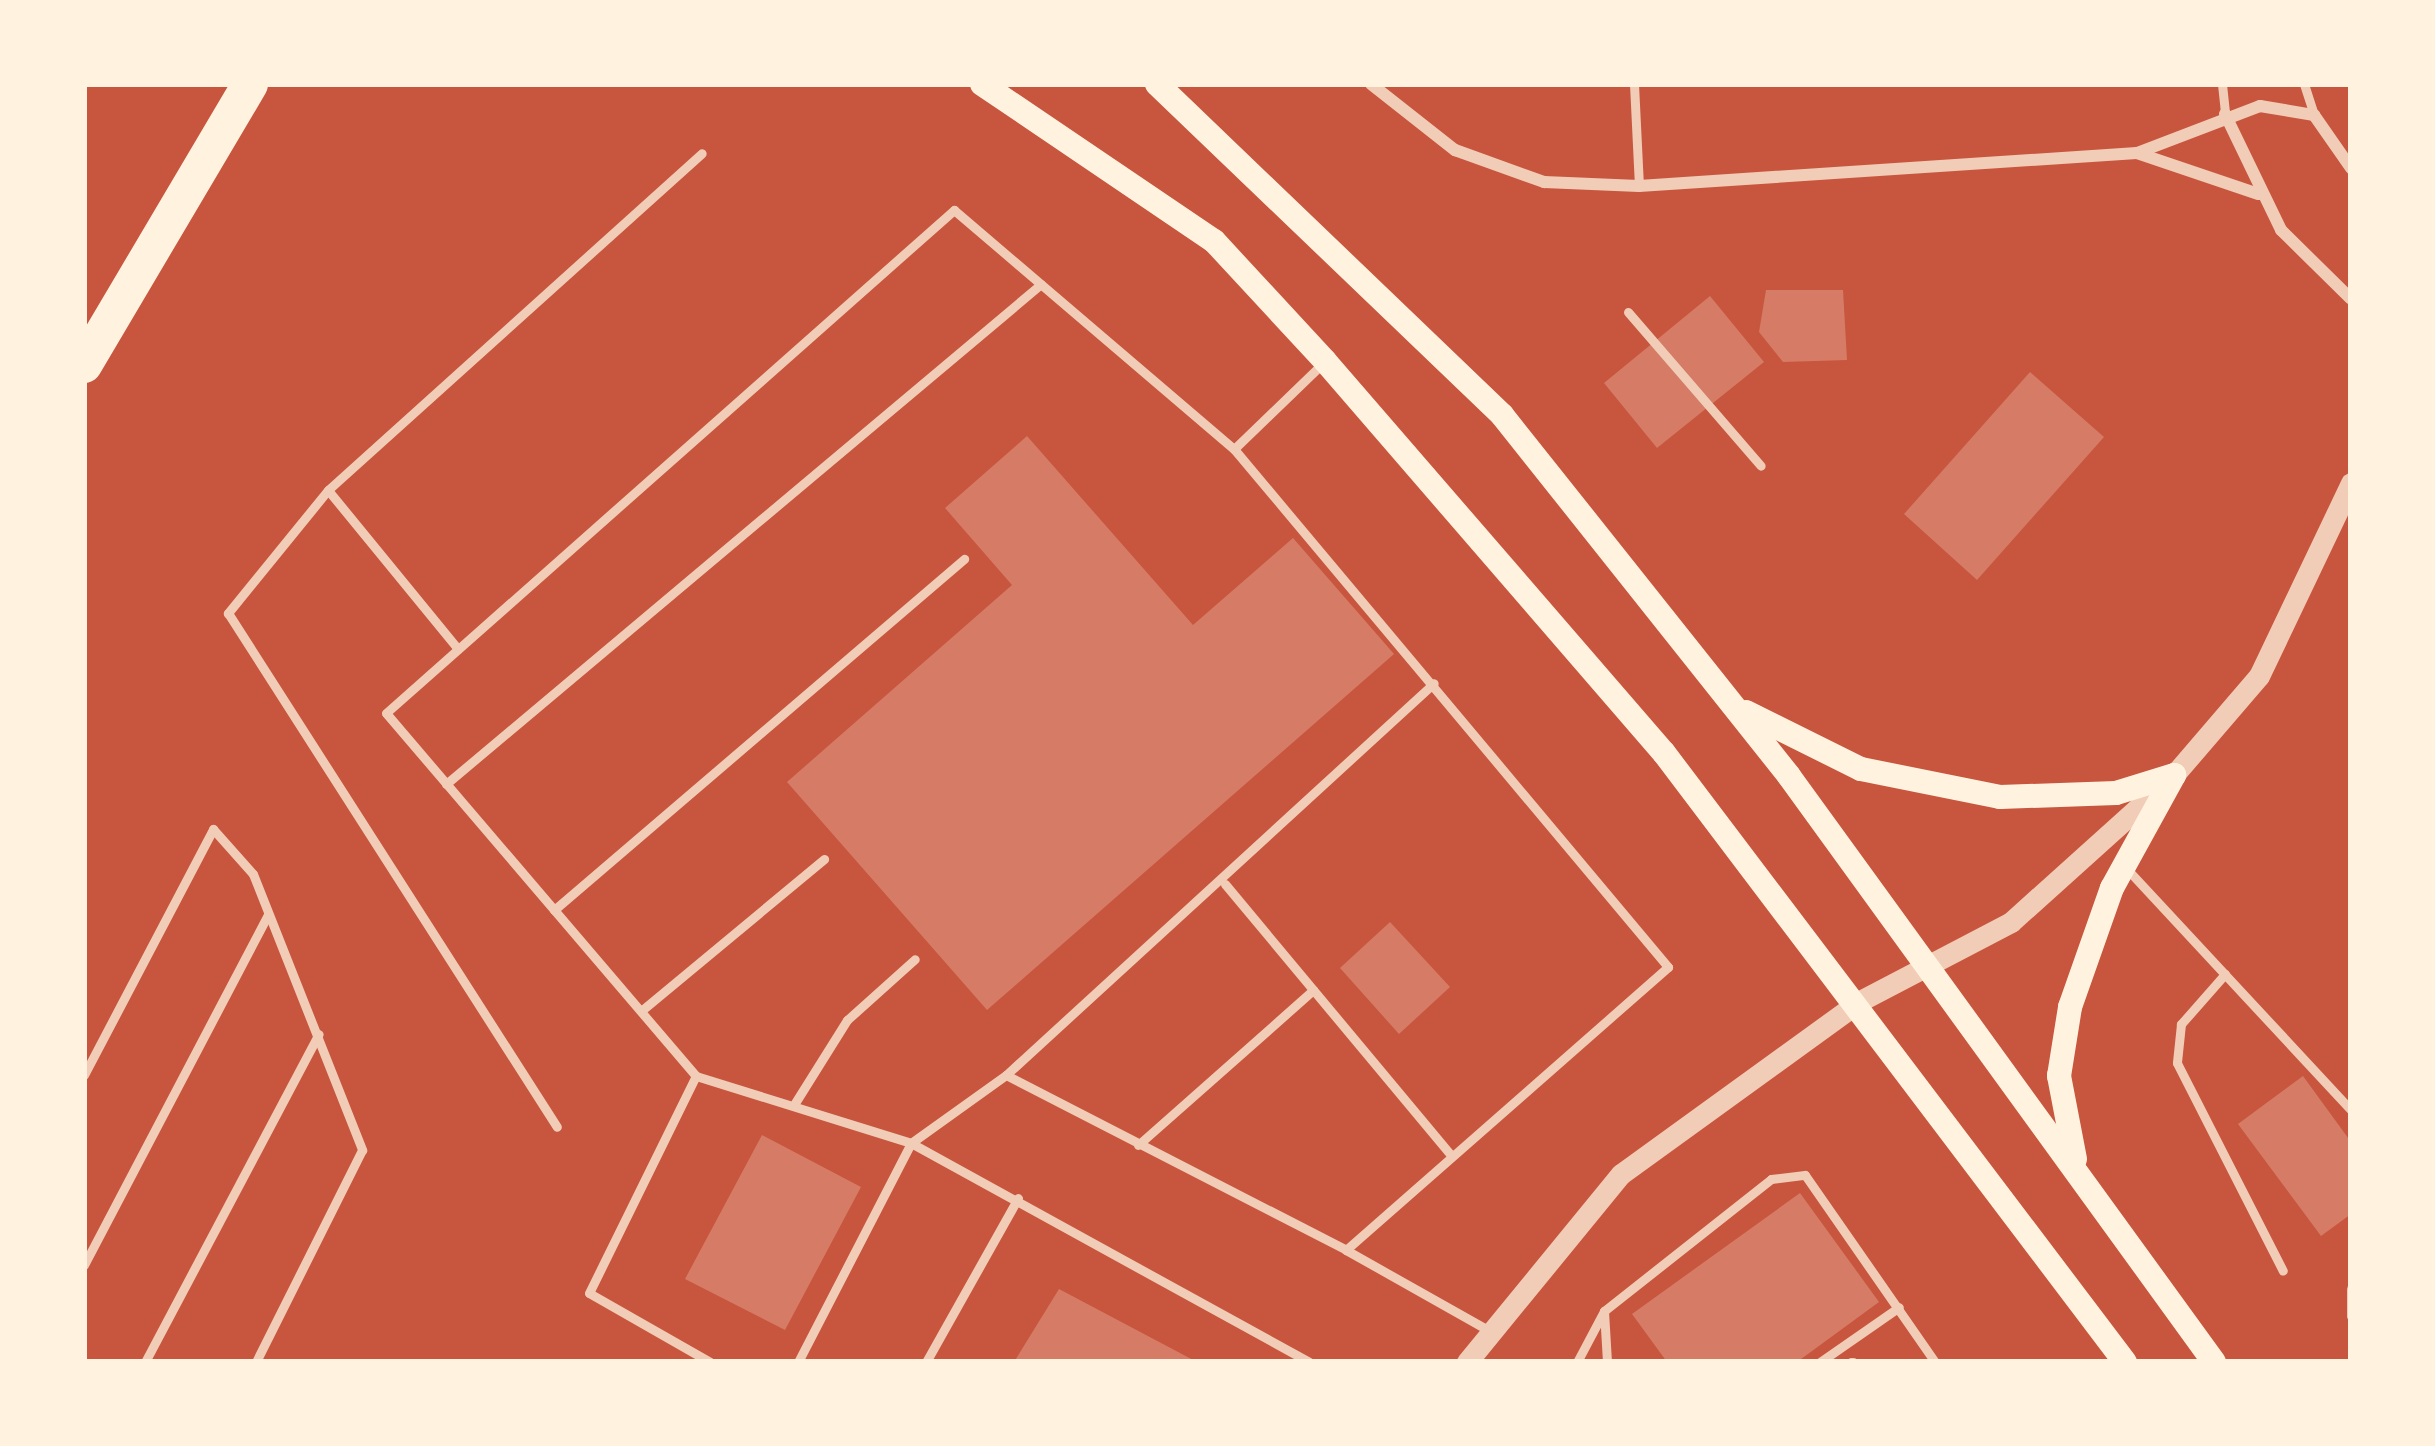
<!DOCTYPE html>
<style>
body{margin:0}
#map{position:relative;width:2435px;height:1446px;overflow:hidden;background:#c8553d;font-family:Arial,sans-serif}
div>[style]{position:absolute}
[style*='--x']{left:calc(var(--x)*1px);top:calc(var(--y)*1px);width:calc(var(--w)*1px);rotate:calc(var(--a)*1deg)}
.building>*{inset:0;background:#d67c66}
.service>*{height:9px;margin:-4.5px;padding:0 4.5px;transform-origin:4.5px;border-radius:4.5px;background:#f1ccb7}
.minor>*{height:12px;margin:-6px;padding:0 6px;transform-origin:6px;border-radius:6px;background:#f1ccb7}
.tertiary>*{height:21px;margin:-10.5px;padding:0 10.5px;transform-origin:10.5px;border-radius:10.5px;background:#f1ccb7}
.secondary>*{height:24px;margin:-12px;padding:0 12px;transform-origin:12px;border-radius:12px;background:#fff3e0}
.motorway>*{height:36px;margin:-18px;padding:0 18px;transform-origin:18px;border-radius:18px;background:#fff3e0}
span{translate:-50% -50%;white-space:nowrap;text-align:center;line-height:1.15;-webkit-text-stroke:9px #fff3e0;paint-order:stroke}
.frame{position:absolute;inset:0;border:87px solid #fff3e0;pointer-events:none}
</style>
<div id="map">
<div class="building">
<i style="clip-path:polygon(1766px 290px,1843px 290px,1847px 360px,1783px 362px,1759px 332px)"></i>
<i style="clip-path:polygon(1710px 296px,1764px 362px,1657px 448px,1604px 383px)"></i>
<i style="clip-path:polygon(2030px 372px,2104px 437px,1977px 580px,1904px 514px)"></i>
<i style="clip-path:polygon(1027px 436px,1193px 625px,1293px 538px,1394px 654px,987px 1010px,787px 782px,1012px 585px,945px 508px)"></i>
<i style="clip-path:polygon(1390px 922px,1450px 987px,1399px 1034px,1340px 968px)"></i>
<i style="clip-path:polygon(2303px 1076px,2351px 1142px,2351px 1214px,2321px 1236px,2238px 1124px)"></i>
<i style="clip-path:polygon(762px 1135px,861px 1187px,785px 1330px,685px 1279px)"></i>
<i style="clip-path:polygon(1800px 1193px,1879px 1302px,1797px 1362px,1667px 1362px,1632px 1314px)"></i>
<i style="clip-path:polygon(1059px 1289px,1197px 1362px,1014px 1362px)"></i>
</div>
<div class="service">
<i style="--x:1634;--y:84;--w:102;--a:87.2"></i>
<i style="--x:2222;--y:84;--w:30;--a:84"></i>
<i style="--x:2304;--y:84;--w:33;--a:72"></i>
<i style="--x:1628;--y:312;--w:203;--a:49.2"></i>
<i style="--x:1234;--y:449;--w:122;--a:-44"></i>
<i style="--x:328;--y:490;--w:159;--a:129.1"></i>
<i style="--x:228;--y:613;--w:610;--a:57.38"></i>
<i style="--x:458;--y:649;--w:205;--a:-129.3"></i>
<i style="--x:328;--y:490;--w:503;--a:-42.02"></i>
<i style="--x:446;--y:784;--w:777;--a:-40.04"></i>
<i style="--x:2127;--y:869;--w:329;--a:47.1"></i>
<i style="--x:1225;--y:884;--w:354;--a:50.2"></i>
<i style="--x:554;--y:910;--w:540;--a:-40.57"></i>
<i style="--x:2225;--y:974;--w:67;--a:131.3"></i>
<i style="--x:2181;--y:1024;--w:39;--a:96"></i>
<i style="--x:2177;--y:1063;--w:233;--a:63"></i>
<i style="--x:641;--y:1011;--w:238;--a:-39.7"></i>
<i style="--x:84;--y:1075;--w:278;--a:-62.3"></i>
<i style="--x:213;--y:829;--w:60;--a:48.4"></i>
<i style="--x:253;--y:874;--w:297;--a:68.4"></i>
<i style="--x:362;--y:1150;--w:237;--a:116.6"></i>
<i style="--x:1006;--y:1075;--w:580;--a:-42.49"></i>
<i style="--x:696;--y:1076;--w:225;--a:17.3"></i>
<i style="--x:911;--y:1143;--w:454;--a:28.8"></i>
<i style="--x:795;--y:1103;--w:98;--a:-57.9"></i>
<i style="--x:847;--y:1020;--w:91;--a:-41.9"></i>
<i style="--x:1138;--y:1145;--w:234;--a:-41.5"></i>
<i style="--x:84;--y:1265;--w:396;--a:-62.3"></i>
<i style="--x:2351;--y:1289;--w:27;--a:90"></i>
<i style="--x:1604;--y:1311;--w:51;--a:86.6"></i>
<i style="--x:145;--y:1362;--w:371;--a:-62.1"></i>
<i style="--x:710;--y:1362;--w:139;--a:-150.3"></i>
<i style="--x:589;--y:1293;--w:242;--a:-63.8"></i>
<i style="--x:696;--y:1076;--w:477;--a:-130.5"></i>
<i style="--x:386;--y:713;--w:759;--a:-41.53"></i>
<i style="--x:954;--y:210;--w:368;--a:40.5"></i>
<i style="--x:1234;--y:449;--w:676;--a:50.04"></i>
<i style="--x:1668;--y:967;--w:429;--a:138.7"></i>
<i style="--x:1346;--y:1250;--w:163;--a:29.4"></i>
<i style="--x:798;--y:1362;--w:246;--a:-62.7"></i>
<i style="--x:911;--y:1143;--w:117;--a:-35.6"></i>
<i style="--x:1006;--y:1075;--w:382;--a:27.2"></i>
<i style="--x:926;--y:1362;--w:188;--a:-60.7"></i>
<i style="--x:1577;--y:1362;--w:58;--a:-62.1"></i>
<i style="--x:1604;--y:1311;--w:213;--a:-38.3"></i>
<i style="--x:1771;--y:1179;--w:34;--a:-7"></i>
<i style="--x:1805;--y:1175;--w:228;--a:55.2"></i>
<i style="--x:1820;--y:1362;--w:96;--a:-34.8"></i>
<i style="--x:1851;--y:1362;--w:2;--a:0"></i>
</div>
<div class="minor">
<i style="--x:1371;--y:84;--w:107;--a:38.2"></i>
<i style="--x:1455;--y:150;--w:95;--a:19.8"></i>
<i style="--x:1544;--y:182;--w:95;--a:2.4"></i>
<i style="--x:1639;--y:186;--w:499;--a:-3.8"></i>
<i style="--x:2137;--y:153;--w:132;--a:-20.9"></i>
<i style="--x:2260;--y:106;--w:55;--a:9.5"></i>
<i style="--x:2314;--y:115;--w:65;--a:55.1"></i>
<i style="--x:2225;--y:114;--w:129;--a:64.2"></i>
<i style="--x:2281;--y:230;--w:98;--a:44.6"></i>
<i style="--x:2137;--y:153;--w:128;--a:18.7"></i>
</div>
<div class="tertiary">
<i style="--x:1467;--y:1362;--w:243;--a:-50.7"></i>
<i style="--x:1621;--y:1174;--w:295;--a:-35.9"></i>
<i style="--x:1860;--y:1001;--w:170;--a:-27.6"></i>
<i style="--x:2011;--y:922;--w:219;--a:-42"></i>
<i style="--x:2174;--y:775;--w:130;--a:-49.4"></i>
<i style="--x:2259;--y:676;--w:214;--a:-64.5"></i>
</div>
<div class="secondary">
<i style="--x:982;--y:84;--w:280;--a:34.1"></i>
<i style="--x:1214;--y:241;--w:163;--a:47.2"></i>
<i style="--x:1325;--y:361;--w:518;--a:49.15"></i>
<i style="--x:1664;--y:753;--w:764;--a:52.88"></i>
<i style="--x:1157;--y:84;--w:478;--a:43.8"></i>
<i style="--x:1502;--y:415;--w:461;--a:51.5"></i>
<i style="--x:1789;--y:776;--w:724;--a:54.05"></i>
<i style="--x:1746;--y:712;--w:128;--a:26.4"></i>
<i style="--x:1861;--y:769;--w:142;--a:11.4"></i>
<i style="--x:2000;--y:797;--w:116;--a:-2"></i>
<i style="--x:2116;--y:793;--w:61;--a:-17.2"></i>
<i style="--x:2075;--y:1159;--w:85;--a:-100.9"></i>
<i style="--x:2059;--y:1076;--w:70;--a:-80.9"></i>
<i style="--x:2070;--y:1007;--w:126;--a:-70.6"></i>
<i style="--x:2112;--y:888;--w:129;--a:-61.2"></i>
</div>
<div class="motorway">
<i style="--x:84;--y:365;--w:326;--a:-59.4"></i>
</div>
<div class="frame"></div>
</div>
